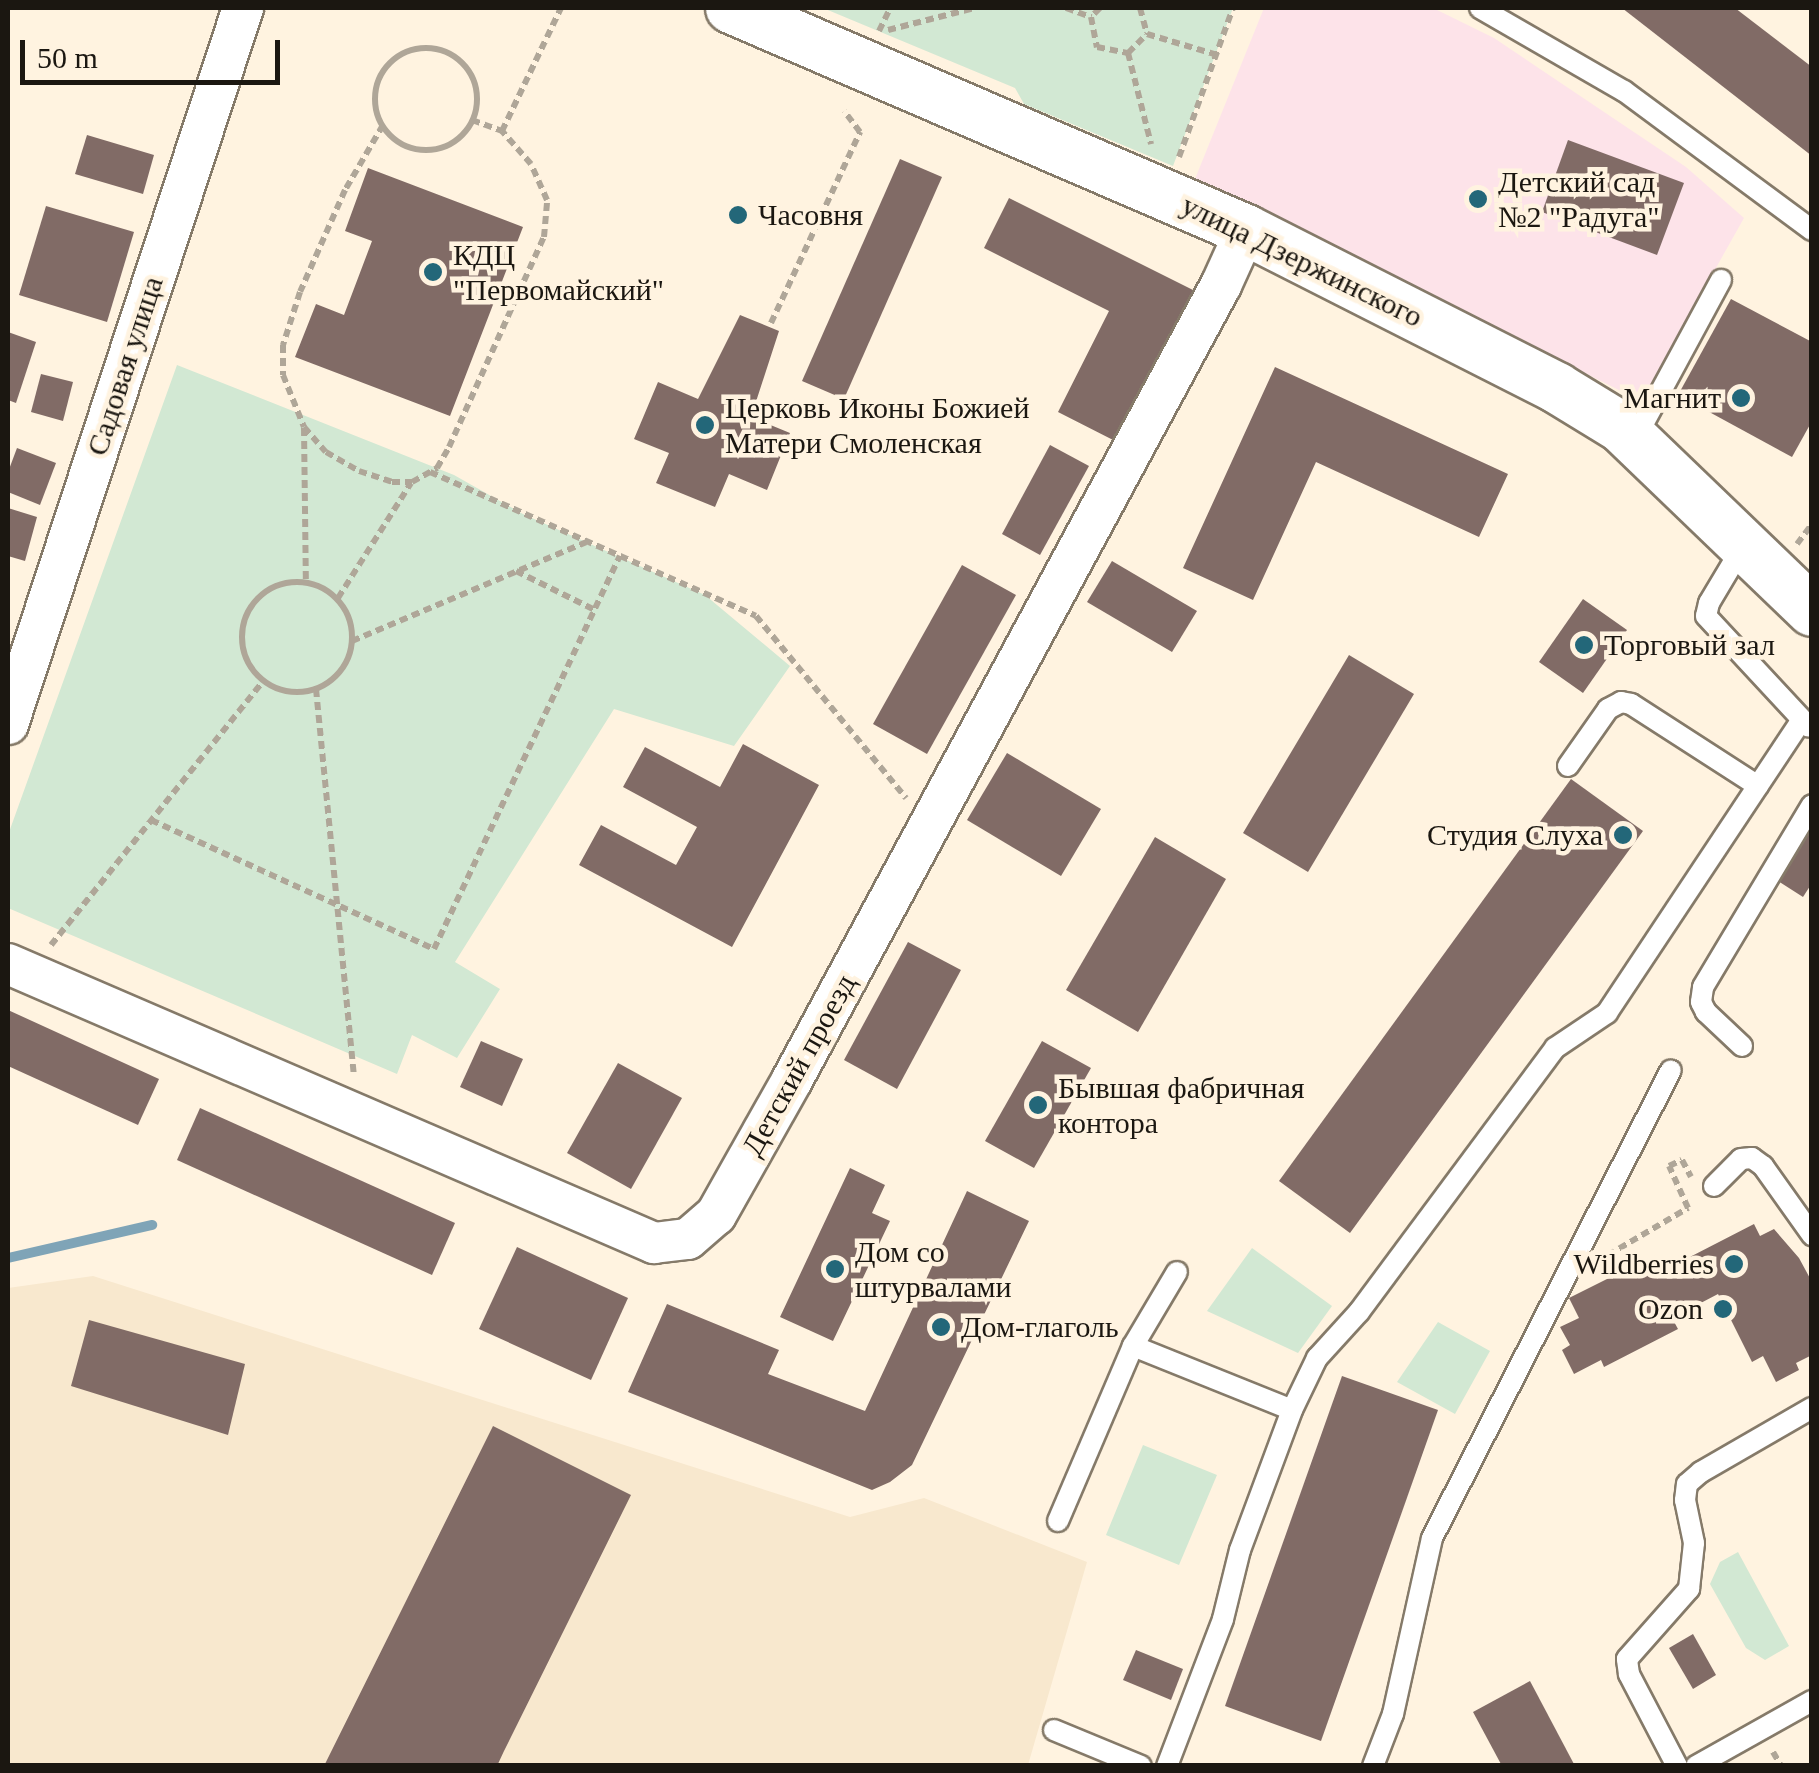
<!DOCTYPE html>
<meta charset="utf-8">
<style>
body{margin:0}
#map{position:relative;width:1819px;height:1773px;overflow:hidden;background:#fff3e0;font-family:Georgia,serif}
div>[style]{position:absolute}
[style*='--x']{left:calc(var(--x)*1px);top:calc(var(--y)*1px);width:calc(var(--w)*1px);rotate:calc(var(--a)*1deg)}
.built>*{inset:0;background:#f8e8ce}
.education>*{inset:0;background:#fde3e9}
.green>*{inset:0;background:#d2e8d3}
.stream>*{height:10px;margin:-5px;padding:0 5px;transform-origin:5px;border-radius:5px;background:#7fa4b7}
.building>*{inset:0;background:#816b66}
.path>*{height:6px;margin-top:-3px;transform-origin:0;background:repeating-linear-gradient(90deg,#afa698 0 8px,transparent 0 13px)}
.path>.ring{margin:-3px;padding:0;box-sizing:content-box;background:none;border:6px solid #afa698;border-radius:50%}
.roads{filter:drop-shadow(2px 0 #857a69) drop-shadow(-2px 0 #857a69) drop-shadow(0 2px #857a69) drop-shadow(0 -2px #857a69)}
.service>*{height:20px;margin:-10px;padding:0 10px;transform-origin:10px;border-radius:10px;background:#fff}
.minor>*{height:40px;margin:-20px;padding:0 20px;transform-origin:20px;border-radius:20px;background:#fff}
.tertiary>*{height:50px;margin:-25px;padding:0 25px;transform-origin:25px;border-radius:25px;background:#fff}
.dots>*{width:28px;height:28px;translate:-50% -50%;box-sizing:border-box;border:5px solid #fff3e0;border-radius:50%}
span{translate:-50% -50%;white-space:nowrap;text-align:center;line-height:1.15;-webkit-text-stroke:9px #fff3e0;paint-order:stroke}
.poi-label{font-size:30px;color:#1b1711}
.left{translate:0 -50%;text-align:left}
.right{translate:-100% -50%;text-align:right}
.street-label{font-size:30px;color:#1b1711}
.frame{position:absolute;inset:0;border:10px solid #1b1711;pointer-events:none}
.scale{position:absolute;left:20px;top:40px;width:260px;height:45px;box-sizing:border-box;border:5px solid #1b1711;border-top:0;padding-left:12px;font-size:30px;line-height:35px;white-space:nowrap;color:#1b1711;-webkit-text-stroke:8px #fff3e0;paint-order:stroke}
</style>
<div id="map">
<div class="built">
<i style="clip-path:polygon(93px 1276px,850px 1517px,924px 1498px,1087px 1562px,1028px 1765px,8px 1765px,8px 1288px)"></i>
</div>
<div class="education">
<i style="clip-path:polygon(1264px 8px,1433px 8px,1494px 38px,1686px 167px,1744px 218px,1641px 401px,1195px 179px)"></i>
</div>
<div class="green">
<i style="clip-path:polygon(823px 8px,1233px 8px,1173px 166px,1024px 104px,1015px 88px)"></i>
<i style="clip-path:polygon(177px 365px,454px 475px,523px 514px,705px 595px,790px 666px,734px 746px,614px 709px,455px 962px,500px 989px,457px 1058px,412px 1035px,397px 1074px,8px 908px,8px 835px)"></i>
<i style="clip-path:polygon(1252px 1248px,1332px 1306px,1298px 1353px,1207px 1311px)"></i>
<i style="clip-path:polygon(1438px 1322px,1490px 1351px,1455px 1414px,1397px 1382px)"></i>
<i style="clip-path:polygon(1143px 1445px,1217px 1475px,1179px 1565px,1106px 1535px)"></i>
<i style="clip-path:polygon(1738px 1552px,1789px 1646px,1765px 1660px,1746px 1648px,1710px 1584px,1720px 1562px)"></i>
</div>
<div class="stream">
<i style="--x:8;--y:1258;--w:148;--a:-12.9"></i>
</div>
<div class="building">
<i style="clip-path:polygon(1622px 8px,1735px 8px,1812px 67px,1812px 156px)"></i>
<i style="clip-path:polygon(87px 135px,154px 155px,143px 194px,75px 174px)"></i>
<i style="clip-path:polygon(1568px 140px,1684px 183px,1657px 255px,1542px 212px)"></i>
<i style="clip-path:polygon(900px 159px,942px 177px,844px 399px,802px 381px)"></i>
<i style="clip-path:polygon(368px 168px,523px 227px,450px 416px,295px 357px,316px 304px,344px 315px,372px 241px,345px 231px)"></i>
<i style="clip-path:polygon(1009px 198px,1193px 290px,1117px 442px,1058px 412px,1109px 311px,984px 248px)"></i>
<i style="clip-path:polygon(733px 203px,749px 209px,742px 227px,727px 221px)"></i>
<i style="clip-path:polygon(46px 206px,134px 232px,107px 322px,19px 295px)"></i>
<i style="clip-path:polygon(1731px 299px,1812px 342px,1812px 421px,1792px 457px,1678px 395px)"></i>
<i style="clip-path:polygon(740px 315px,779px 331px,751px 417px,790px 433px,767px 490px,729px 474px,715px 507px,656px 483px,669px 453px,634px 439px,658px 382px,698px 399px)"></i>
<i style="clip-path:polygon(8px 332px,36px 342px,16px 403px,8px 400px)"></i>
<i style="clip-path:polygon(1275px 367px,1508px 474px,1479px 537px,1316px 462px,1253px 600px,1183px 568px)"></i>
<i style="clip-path:polygon(41px 374px,73px 382px,63px 421px,31px 412px)"></i>
<i style="clip-path:polygon(1050px 445px,1089px 466px,1040px 555px,1002px 534px)"></i>
<i style="clip-path:polygon(17px 448px,56px 463px,40px 505px,8px 492px,8px 472px)"></i>
<i style="clip-path:polygon(8px 508px,37px 517px,25px 561px,8px 556px)"></i>
<i style="clip-path:polygon(1112px 561px,1197px 611px,1172px 652px,1087px 602px)"></i>
<i style="clip-path:polygon(962px 565px,1016px 595px,927px 754px,873px 724px)"></i>
<i style="clip-path:polygon(1583px 599px,1627px 630px,1583px 693px,1539px 662px)"></i>
<i style="clip-path:polygon(1349px 655px,1414px 694px,1308px 872px,1243px 833px)"></i>
<i style="clip-path:polygon(743px 744px,819px 785px,732px 947px,579px 865px,601px 825px,676px 865px,697px 827px,623px 787px,645px 747px,720px 787px)"></i>
<i style="clip-path:polygon(1007px 753px,1101px 809px,1061px 876px,967px 820px)"></i>
<i style="clip-path:polygon(1571px 779px,1643px 831px,1350px 1233px,1279px 1181px)"></i>
<i style="clip-path:polygon(1812px 811px,1812px 883px,1803px 897px,1770px 876px)"></i>
<i style="clip-path:polygon(1155px 837px,1226px 879px,1138px 1032px,1066px 990px)"></i>
<i style="clip-path:polygon(908px 942px,961px 970px,897px 1089px,844px 1060px)"></i>
<i style="clip-path:polygon(8px 1010px,159px 1079px,138px 1125px,8px 1066px)"></i>
<i style="clip-path:polygon(481px 1041px,523px 1059px,502px 1106px,460px 1087px)"></i>
<i style="clip-path:polygon(1042px 1041px,1091px 1068px,1034px 1168px,985px 1141px)"></i>
<i style="clip-path:polygon(618px 1063px,682px 1098px,631px 1189px,567px 1153px)"></i>
<i style="clip-path:polygon(200px 1108px,455px 1223px,432px 1275px,177px 1160px)"></i>
<i style="clip-path:polygon(850px 1168px,885px 1185px,872px 1213px,890px 1221px,833px 1341px,780px 1317px)"></i>
<i style="clip-path:polygon(967px 1191px,1029px 1221px,912px 1465px,890px 1482px,872px 1490px,628px 1392px,667px 1304px,779px 1350px,768px 1374px,865px 1411px)"></i>
<i style="clip-path:polygon(1754px 1224px,1760px 1236px,1774px 1229px,1799px 1258px,1812px 1282px,1812px 1355px,1796px 1363px,1799px 1370px,1776px 1382px,1763px 1356px,1752px 1362px,1718px 1294px,1672px 1318px,1678px 1329px,1604px 1367px,1601px 1360px,1574px 1374px,1562px 1350px,1570px 1345px,1560px 1327px,1579px 1318px,1569px 1298px,1643px 1261px,1651px 1277px)"></i>
<i style="clip-path:polygon(517px 1247px,628px 1298px,591px 1380px,479px 1329px)"></i>
<i style="clip-path:polygon(89px 1320px,245px 1364px,228px 1435px,71px 1386px)"></i>
<i style="clip-path:polygon(1342px 1376px,1438px 1410px,1321px 1741px,1225px 1706px)"></i>
<i style="clip-path:polygon(493px 1426px,631px 1495px,504px 1751px,497px 1766px,324px 1766px)"></i>
<i style="clip-path:polygon(1693px 1634px,1716px 1675px,1693px 1689px,1669px 1648px)"></i>
<i style="clip-path:polygon(1136px 1650px,1183px 1669px,1171px 1700px,1123px 1680px)"></i>
<i style="clip-path:polygon(1530px 1681px,1575px 1766px,1502px 1766px,1473px 1712px)"></i>
</div>
<div class="path">
<i style="--x:1066;--y:8;--w:27;--a:20"></i>
<i style="--x:1100;--y:8;--w:13;--a:135"></i>
<i style="--x:1091;--y:17;--w:31;--a:79"></i>
<i style="--x:1097;--y:47;--w:32;--a:11"></i>
<i style="--x:1128;--y:53;--w:94;--a:75.8"></i>
<i style="--x:1140;--y:8;--w:27;--a:75"></i>
<i style="--x:888;--y:30;--w:89;--a:-14.3"></i>
<i style="--x:879;--y:31;--w:25;--a:-64"></i>
<i class="ring" style="left:375px;top:48px;width:96px;height:96px"></i>
<i style="--x:1128;--y:53;--w:27;--a:-45"></i>
<i style="--x:1147;--y:34;--w:74;--a:16.5"></i>
<i style="--x:472;--y:120;--w:32;--a:20"></i>
<i style="--x:383;--y:125;--w:75;--a:120.3"></i>
<i style="--x:345;--y:190;--w:111;--a:113.8"></i>
<i style="--x:300;--y:292;--w:56;--a:107.8"></i>
<i style="--x:283;--y:345;--w:30;--a:90"></i>
<i style="--x:283;--y:375;--w:56;--a:68"></i>
<i style="--x:304;--y:427;--w:33;--a:49"></i>
<i style="--x:326;--y:452;--w:38;--a:30"></i>
<i style="--x:359;--y:471;--w:35;--a:18"></i>
<i style="--x:392;--y:482;--w:20;--a:0"></i>
<i style="--x:412;--y:482;--w:29;--a:-29"></i>
<i style="--x:437;--y:468;--w:24;--a:-60"></i>
<i style="--x:449;--y:447;--w:230;--a:-65.7"></i>
<i style="--x:544;--y:237;--w:37;--a:-85"></i>
<i style="--x:547;--y:200;--w:39;--a:-114"></i>
<i style="--x:531;--y:164;--w:44;--a:-131.3"></i>
<i style="--x:502;--y:131;--w:136;--a:-64.4"></i>
<i style="--x:1179;--y:157;--w:158;--a:-70.1"></i>
<i style="--x:771;--y:323;--w:211;--a:-65"></i>
<i style="--x:860;--y:132;--w:26;--a:-127"></i>
<i style="--x:304;--y:428;--w:154;--a:89.3"></i>
<i style="--x:430;--y:472;--w:356;--a:23.8"></i>
<i style="--x:756;--y:616;--w:236;--a:50.5"></i>
<i style="--x:1797;--y:544;--w:25;--a:-53"></i>
<i style="--x:516;--y:571;--w:88;--a:26.3"></i>
<i class="ring" style="left:242px;top:582px;width:104px;height:104px"></i>
<i style="--x:338;--y:598;--w:136;--a:-57.6"></i>
<i style="--x:352;--y:641;--w:254;--a:-22.9"></i>
<i style="--x:316;--y:689;--w:389;--a:84.4"></i>
<i style="--x:151;--y:820;--w:311;--a:24.5"></i>
<i style="--x:434;--y:949;--w:435;--a:-64.7"></i>
<i style="--x:51;--y:945;--w:339;--a:-51.2"></i>
<i style="--x:1608;--y:1255;--w:93;--a:-30.4"></i>
<i style="--x:1688;--y:1208;--w:46;--a:-114.3"></i>
<i style="--x:1669;--y:1166;--w:14;--a:-25"></i>
<i style="--x:1682;--y:1160;--w:19;--a:62"></i>
<i style="--x:1773;--y:1752;--w:16;--a:60"></i>
</div>
<div class="roads">
<div class="service">
<i style="--x:1480;--y:8;--w:166;--a:30"></i>
<i style="--x:1624;--y:91;--w:234;--a:36.5"></i>
<i style="--x:1635;--y:439;--w:181;--a:-61.6"></i>
<i style="--x:1743;--y:546;--w:66;--a:120.8"></i>
<i style="--x:1709;--y:603;--w:13;--a:103"></i>
<i style="--x:1706;--y:616;--w:151;--a:47.1"></i>
<i style="--x:1568;--y:766;--w:70;--a:-54.9"></i>
<i style="--x:1608;--y:709;--w:15;--a:-28"></i>
<i style="--x:1621;--y:702;--w:10;--a:11"></i>
<i style="--x:1631;--y:704;--w:151;--a:32.8"></i>
<i style="--x:1742;--y:1046;--w:50;--a:-136.6"></i>
<i style="--x:1706;--y:1012;--w:11;--a:-117"></i>
<i style="--x:1701;--y:1002;--w:15;--a:-82"></i>
<i style="--x:1703;--y:987;--w:212;--a:-59.1"></i>
<i style="--x:1714;--y:1186;--w:38;--a:-45"></i>
<i style="--x:1741;--y:1159;--w:11;--a:-5"></i>
<i style="--x:1752;--y:1158;--w:14;--a:36"></i>
<i style="--x:1763;--y:1166;--w:85;--a:54.6"></i>
<i style="--x:1133;--y:1346;--w:86;--a:-59.3"></i>
<i style="--x:1058;--y:1521;--w:190;--a:-66.8"></i>
<i style="--x:1133;--y:1346;--w:171;--a:21.9"></i>
<i style="--x:1054;--y:1730;--w:94;--a:22.5"></i>
<i style="--x:1167;--y:1766;--w:157;--a:-69.1"></i>
<i style="--x:1223;--y:1619;--w:71;--a:-76.2"></i>
<i style="--x:1240;--y:1550;--w:149;--a:-69.6"></i>
<i style="--x:1292;--y:1410;--w:58;--a:-64.3"></i>
<i style="--x:1317;--y:1358;--w:62;--a:-47.6"></i>
<i style="--x:1359;--y:1312;--w:329;--a:-53.4"></i>
<i style="--x:1555;--y:1048;--w:63;--a:-33.9"></i>
<i style="--x:1607;--y:1013;--w:352;--a:-56.4"></i>
<i style="--x:1373;--y:1766;--w:56;--a:-69"></i>
<i style="--x:1393;--y:1714;--w:180;--a:-77.5"></i>
<i style="--x:1432;--y:1538;--w:525;--a:-62.95"></i>
<i style="--x:1677;--y:1766;--w:104;--a:-117.6"></i>
<i style="--x:1629;--y:1674;--w:15;--a:-98"></i>
<i style="--x:1627;--y:1659;--w:94;--a:-48.5"></i>
<i style="--x:1689;--y:1589;--w:46;--a:-83.8"></i>
<i style="--x:1694;--y:1543;--w:44;--a:-101.8"></i>
<i style="--x:1685;--y:1500;--w:16;--a:-83"></i>
<i style="--x:1687;--y:1484;--w:18;--a:-41"></i>
<i style="--x:1701;--y:1472;--w:128;--a:-30"></i>
<i style="--x:1696;--y:1766;--w:133;--a:-29.3"></i>
</div>
<div class="minor">
<i style="--x:8;--y:724;--w:754;--a:-71.83"></i>
<i style="--x:8;--y:964;--w:704;--a:23.36"></i>
<i style="--x:654;--y:1243;--w:34;--a:-7"></i>
<i style="--x:688;--y:1239;--w:37;--a:-41"></i>
<i style="--x:716;--y:1215;--w:155;--a:-60.6"></i>
<i style="--x:792;--y:1080;--w:903;--a:-61.65"></i>
<i style="--x:1221;--y:285;--w:60;--a:-65.6"></i>
</div>
<div class="tertiary">
<i style="--x:731;--y:8;--w:561;--a:23.32"></i>
<i style="--x:1246;--y:230;--w:349;--a:26.9"></i>
<i style="--x:1557;--y:388;--w:75;--a:31.4"></i>
<i style="--x:1621;--y:427;--w:265;--a:43.9"></i>
</div>
</div>
<div class="dots">
<i style="left:1478px;top:199px;background:#236779"></i>
<i style="left:738px;top:215px;background:#236779"></i>
<i style="left:433px;top:272px;background:#236779"></i>
<i style="left:1741px;top:398px;background:#236779"></i>
<i style="left:705px;top:425px;background:#236779"></i>
<i style="left:1584px;top:645px;background:#236779"></i>
<i style="left:1623px;top:835px;background:#236779"></i>
<i style="left:1038px;top:1105px;background:#236779"></i>
<i style="left:1734px;top:1264px;background:#236779"></i>
<i style="left:835px;top:1269px;background:#236779"></i>
<i style="left:1723px;top:1309px;background:#236779"></i>
<i style="left:941px;top:1327px;background:#236779"></i>
</div>
<div class="poi-label">
<span class="left" style="left:1498px;top:199px">Детский сад<br>№2 "Радуга"</span>
<span class="left" style="left:758px;top:215px">Часовня</span>
<span class="left" style="left:453px;top:272px">КДЦ<br>"Первомайский"</span>
<span class="right" style="left:1721px;top:398px">Магнит</span>
<span class="left" style="left:725px;top:425px">Церковь Иконы Божией<br>Матери Смоленская</span>
<span class="left" style="left:1604px;top:645px">Торговый зал</span>
<span class="right" style="left:1603px;top:835px">Студия Слуха</span>
<span class="left" style="left:1058px;top:1105px">Бывшая фабричная<br>контора</span>
<span class="left" style="left:855px;top:1269px">Дом со<br>штурвалами</span>
<span class="right" style="left:1714px;top:1264px">Wildberries</span>
<span class="right" style="left:1703px;top:1309px">Ozon</span>
<span class="left" style="left:961px;top:1327px">Дом-глаголь</span>
</div>
<div class="street-label">
<span style="left:1302px;top:261px;rotate:26deg">улица Дзержинского</span>
<span style="left:125px;top:366px;rotate:-72deg">Садовая улица</span>
<span style="left:799px;top:1065px;rotate:-61deg">Детский проезд</span>
</div>
<div class="frame"></div>
<div class="scale">50 m</div>
</div>
